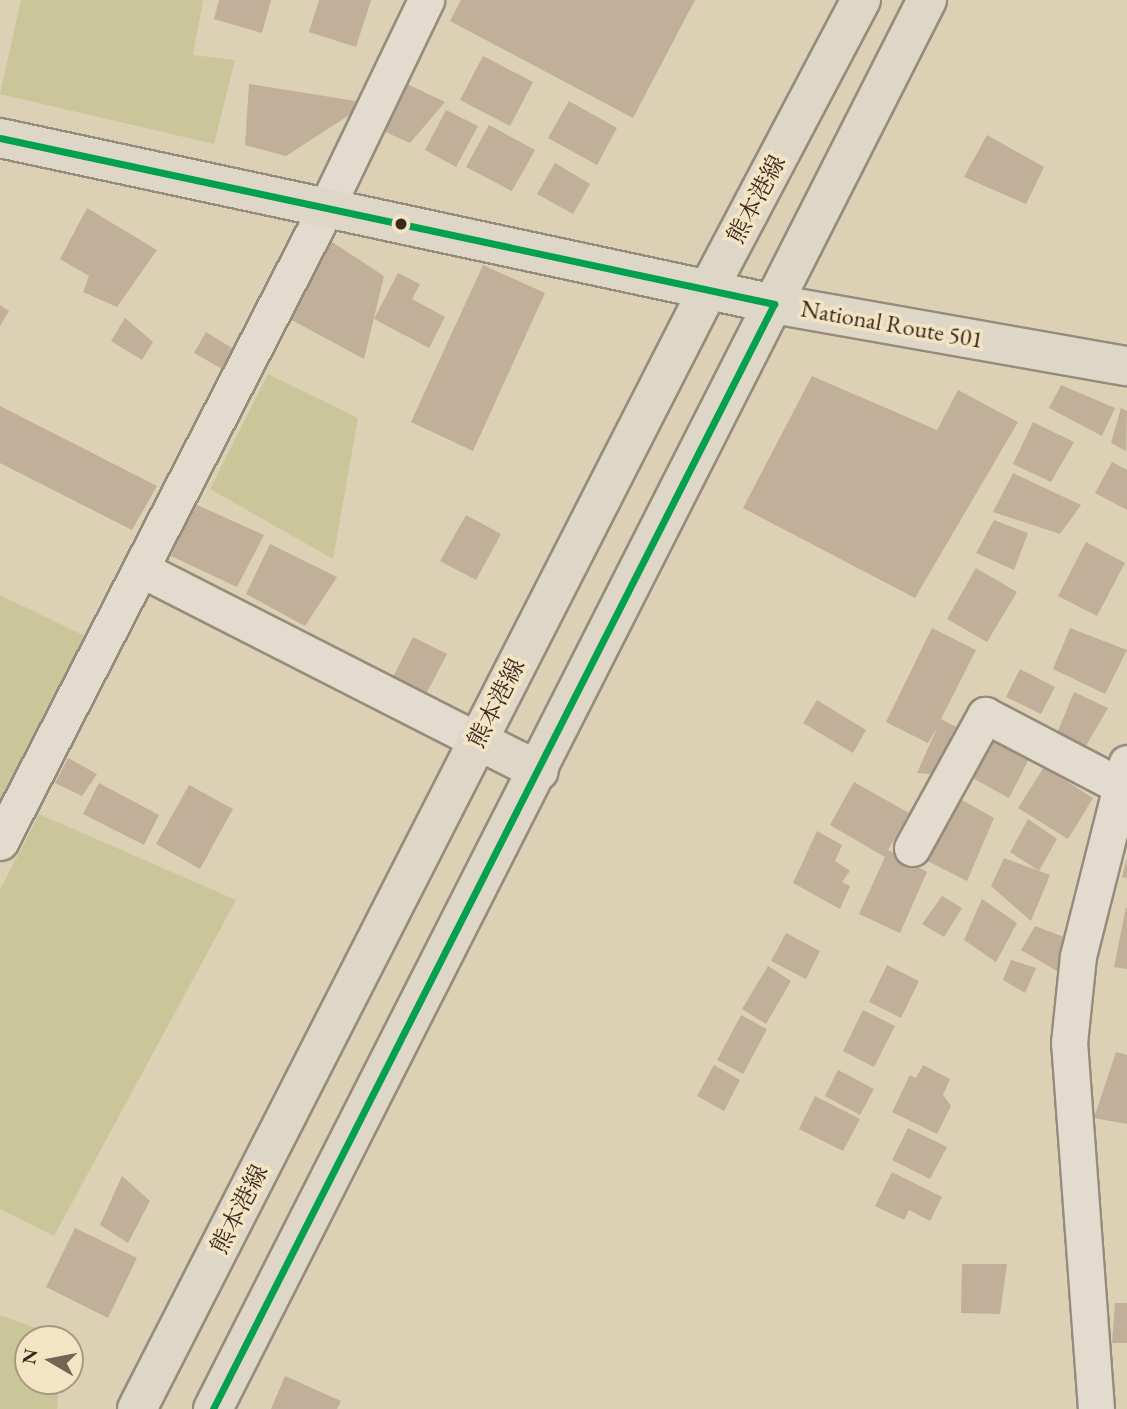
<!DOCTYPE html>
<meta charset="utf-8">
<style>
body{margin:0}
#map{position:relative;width:1127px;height:1409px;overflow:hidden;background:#dcd0b5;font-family:"EB Garamond","Noto Serif JP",serif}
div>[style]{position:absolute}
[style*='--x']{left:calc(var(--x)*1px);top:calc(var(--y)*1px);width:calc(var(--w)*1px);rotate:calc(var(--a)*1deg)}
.green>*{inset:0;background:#cac69a}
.building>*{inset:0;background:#c1af9a}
.roads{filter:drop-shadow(2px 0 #968c7c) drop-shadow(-2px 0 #968c7c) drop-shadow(0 2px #968c7c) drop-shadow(0 -2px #968c7c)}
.minor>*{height:35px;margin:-17.5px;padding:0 17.5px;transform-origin:17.5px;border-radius:17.5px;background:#e3dcce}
.major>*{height:38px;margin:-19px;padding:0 19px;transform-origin:19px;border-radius:19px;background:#ded6c7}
.highway>*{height:38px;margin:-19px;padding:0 19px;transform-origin:19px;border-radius:19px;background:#ded6c7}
.bus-1>*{height:7px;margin:-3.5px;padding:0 3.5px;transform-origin:3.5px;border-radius:3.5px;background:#03a04e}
.dots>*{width:19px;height:19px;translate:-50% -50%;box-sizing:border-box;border:4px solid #f3e4c4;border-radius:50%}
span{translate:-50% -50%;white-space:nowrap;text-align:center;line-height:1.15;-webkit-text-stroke:7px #f3e4c4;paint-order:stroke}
.street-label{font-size:24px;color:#3d281f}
.north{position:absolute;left:14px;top:1325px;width:70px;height:70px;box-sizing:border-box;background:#f3e4c4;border:2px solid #aa9982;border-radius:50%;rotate:280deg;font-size:19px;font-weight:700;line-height:28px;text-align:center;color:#3d281f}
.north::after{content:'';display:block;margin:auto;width:24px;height:32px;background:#756354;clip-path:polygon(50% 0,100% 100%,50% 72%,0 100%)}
</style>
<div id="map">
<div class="green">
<i style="clip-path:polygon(21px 0,203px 0,193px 55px,235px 60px,214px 144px,0 94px)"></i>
<i style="clip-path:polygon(268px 374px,358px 418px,333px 559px,210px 489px)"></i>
<i style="clip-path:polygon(0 595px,89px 638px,0 808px)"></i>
<i style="clip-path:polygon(39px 814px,236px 900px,54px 1236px,0 1209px,0 890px)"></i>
<i style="clip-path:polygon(0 1315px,63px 1338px,28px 1339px,28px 1381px,59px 1381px,57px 1409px,0 1409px)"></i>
</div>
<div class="building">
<i style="clip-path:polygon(219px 0,271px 0,262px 33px,214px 19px)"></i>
<i style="clip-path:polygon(319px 0,371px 0,356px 47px,309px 32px)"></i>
<i style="clip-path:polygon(461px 0,695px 0,633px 118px,450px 21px)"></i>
<i style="clip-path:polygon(483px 56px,533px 82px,510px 126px,460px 100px)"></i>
<i style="clip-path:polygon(403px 82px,445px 102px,410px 143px,381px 130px)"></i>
<i style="clip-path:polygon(249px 84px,368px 103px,286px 156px,245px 145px)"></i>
<i style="clip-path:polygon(569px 101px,617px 128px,597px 165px,548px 138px)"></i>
<i style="clip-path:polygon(446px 110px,478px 126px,456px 167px,425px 150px)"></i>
<i style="clip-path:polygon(489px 125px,535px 150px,512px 191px,466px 167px)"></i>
<i style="clip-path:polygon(987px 135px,1044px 167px,1026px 204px,964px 177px)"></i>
<i style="clip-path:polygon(555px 163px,590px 184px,573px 214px,537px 194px)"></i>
<i style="clip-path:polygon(87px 208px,157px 250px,117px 307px,83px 292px,89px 276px,60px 259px)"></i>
<i style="clip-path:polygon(326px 238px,384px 276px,364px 359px,288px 318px)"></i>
<i style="clip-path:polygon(483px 265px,545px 293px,473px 451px,411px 422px)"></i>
<i style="clip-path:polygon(398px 273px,420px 284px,412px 299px,445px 317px,429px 348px,374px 319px)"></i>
<i style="clip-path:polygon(0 305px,9px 311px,0 326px)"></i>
<i style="clip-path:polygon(125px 318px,153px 342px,142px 360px,111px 341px)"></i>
<i style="clip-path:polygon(206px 332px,240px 353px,231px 374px,194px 353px)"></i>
<i style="clip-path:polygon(812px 376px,937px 430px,958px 390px,1018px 422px,915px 598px,743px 508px)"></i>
<i style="clip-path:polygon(1061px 385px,1115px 408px,1102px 436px,1049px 408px)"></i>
<i style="clip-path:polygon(0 406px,157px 486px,132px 530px,0 463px)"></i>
<i style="clip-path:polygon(1121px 408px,1127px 411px,1126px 451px,1111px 443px)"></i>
<i style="clip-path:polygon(1033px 422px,1074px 442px,1051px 482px,1013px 464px)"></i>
<i style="clip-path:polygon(1112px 462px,1127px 470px,1127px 510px,1095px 493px)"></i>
<i style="clip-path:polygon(1013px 473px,1081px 505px,1060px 534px,993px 512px)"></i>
<i style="clip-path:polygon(195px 504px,264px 535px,237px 587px,171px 556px)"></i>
<i style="clip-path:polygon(466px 515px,501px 534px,476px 580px,440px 561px)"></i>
<i style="clip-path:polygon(994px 520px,1028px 533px,1014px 570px,976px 553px)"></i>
<i style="clip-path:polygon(1086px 542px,1125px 563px,1097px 616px,1058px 596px)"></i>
<i style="clip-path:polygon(270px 544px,337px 577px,305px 626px,246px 594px)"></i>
<i style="clip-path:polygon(976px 568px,1017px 592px,987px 642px,947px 619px)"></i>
<i style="clip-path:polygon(932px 628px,976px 650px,941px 719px,968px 733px,940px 775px,917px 773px,938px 726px,928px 743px,886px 722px)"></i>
<i style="clip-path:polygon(1070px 628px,1127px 650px,1105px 694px,1053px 669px)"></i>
<i style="clip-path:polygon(413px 637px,447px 654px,425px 696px,392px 679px)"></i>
<i style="clip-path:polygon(1020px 669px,1055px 687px,1041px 714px,1006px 697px)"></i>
<i style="clip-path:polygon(1074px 692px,1108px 708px,1084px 749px,1056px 736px)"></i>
<i style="clip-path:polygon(817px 700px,866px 730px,853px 753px,803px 723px)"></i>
<i style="clip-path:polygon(978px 733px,1029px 759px,1009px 798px,956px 769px)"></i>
<i style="clip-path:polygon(68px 758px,97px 774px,82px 796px,55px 783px)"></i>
<i style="clip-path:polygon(1044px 767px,1093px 798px,1068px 839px,1018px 808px)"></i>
<i style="clip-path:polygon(854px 782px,909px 813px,888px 850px,927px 872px,900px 933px,859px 914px,885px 857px,830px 825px)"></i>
<i style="clip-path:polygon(99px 783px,159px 815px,144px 845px,83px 814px)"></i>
<i style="clip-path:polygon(189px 785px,233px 809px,200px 869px,156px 844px)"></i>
<i style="clip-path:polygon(951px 794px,994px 818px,967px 881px,922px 858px)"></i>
<i style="clip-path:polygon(1028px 819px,1057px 839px,1039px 871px,1010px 852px)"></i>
<i style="clip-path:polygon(817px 831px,842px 845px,835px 861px,850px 871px,842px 882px,850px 886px,840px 909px,793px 883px)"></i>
<i style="clip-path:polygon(1004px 858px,1050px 875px,1031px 921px,991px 886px)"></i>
<i style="clip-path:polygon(1126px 861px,1127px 861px,1127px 878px,1122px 877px)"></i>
<i style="clip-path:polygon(942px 896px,962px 908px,944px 937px,922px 924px)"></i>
<i style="clip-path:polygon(982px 899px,1017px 923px,996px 962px,964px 940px)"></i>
<i style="clip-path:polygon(1126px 907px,1127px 908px,1127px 969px,1114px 967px)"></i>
<i style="clip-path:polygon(1035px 926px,1072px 940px,1057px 971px,1021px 950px)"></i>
<i style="clip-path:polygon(786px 933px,820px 951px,806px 979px,771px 961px)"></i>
<i style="clip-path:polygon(1011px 960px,1036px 968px,1025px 993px,1003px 980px)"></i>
<i style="clip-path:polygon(887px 965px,919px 981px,901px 1018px,869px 1002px)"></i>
<i style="clip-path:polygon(768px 966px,791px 981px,766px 1024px,742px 1009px)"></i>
<i style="clip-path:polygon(863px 1010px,895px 1026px,874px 1067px,843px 1051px)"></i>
<i style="clip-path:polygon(741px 1015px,767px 1029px,743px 1074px,717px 1060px)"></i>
<i style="clip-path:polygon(1116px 1052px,1127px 1055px,1127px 1124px,1094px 1118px)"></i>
<i style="clip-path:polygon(714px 1065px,740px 1080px,724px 1111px,697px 1096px)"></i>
<i style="clip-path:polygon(923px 1065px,950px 1079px,943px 1095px,951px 1106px,937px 1134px,892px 1112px,910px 1075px,916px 1078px)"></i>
<i style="clip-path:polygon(838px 1070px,874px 1089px,860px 1115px,825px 1096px)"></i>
<i style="clip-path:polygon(815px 1096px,860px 1119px,843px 1151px,799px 1129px)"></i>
<i style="clip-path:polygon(908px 1128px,947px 1147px,930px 1179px,892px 1160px)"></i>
<i style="clip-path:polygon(892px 1172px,942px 1197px,930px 1221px,909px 1210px,904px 1220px,875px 1206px)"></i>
<i style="clip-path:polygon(122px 1176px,150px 1201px,128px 1243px,100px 1225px)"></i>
<i style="clip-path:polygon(75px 1228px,137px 1258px,108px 1318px,46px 1287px)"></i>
<i style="clip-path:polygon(962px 1264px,1007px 1264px,1000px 1314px,961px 1313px)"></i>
<i style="clip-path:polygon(1115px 1303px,1127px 1303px,1127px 1343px,1112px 1343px)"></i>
<i style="clip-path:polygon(285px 1376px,341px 1401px,337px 1409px,271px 1409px)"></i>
</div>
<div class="roads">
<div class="minor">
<i style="--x:141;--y:569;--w:377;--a:27"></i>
<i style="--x:0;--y:842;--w:713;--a:-62.79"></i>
<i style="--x:326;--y:208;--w:231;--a:-64.3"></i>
<i style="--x:912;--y:848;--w:152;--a:-61.2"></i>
<i style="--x:985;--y:715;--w:153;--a:27.6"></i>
<i style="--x:1096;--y:1409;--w:367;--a:-94.2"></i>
<i style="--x:1069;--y:1043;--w:87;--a:-84.1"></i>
<i style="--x:1078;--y:956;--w:199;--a:-75.8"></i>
</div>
<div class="major">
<i style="--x:477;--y:740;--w:69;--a:26.6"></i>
<i style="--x:137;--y:1409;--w:1259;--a:-62.97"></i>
<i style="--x:709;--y:288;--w:326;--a:-62.2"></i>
<i style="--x:213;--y:1409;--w:1580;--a:-63.13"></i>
</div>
<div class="highway">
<i style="--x:0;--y:138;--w:792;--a:12.1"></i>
<i style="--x:774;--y:304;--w:358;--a:10"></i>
</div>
</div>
<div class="bus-1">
<i style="--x:0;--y:138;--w:792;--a:12.1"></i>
<i style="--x:774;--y:304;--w:1239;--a:116.92"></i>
</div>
<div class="dots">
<i style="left:401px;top:224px;background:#3d281f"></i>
</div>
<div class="street-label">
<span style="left:756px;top:199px;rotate:-62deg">熊本港線</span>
<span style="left:892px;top:324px;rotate:10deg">National Route 501</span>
<span style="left:496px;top:703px;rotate:-63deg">熊本港線</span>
<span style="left:239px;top:1209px;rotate:-63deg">熊本港線</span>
</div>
<div class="north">N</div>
</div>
